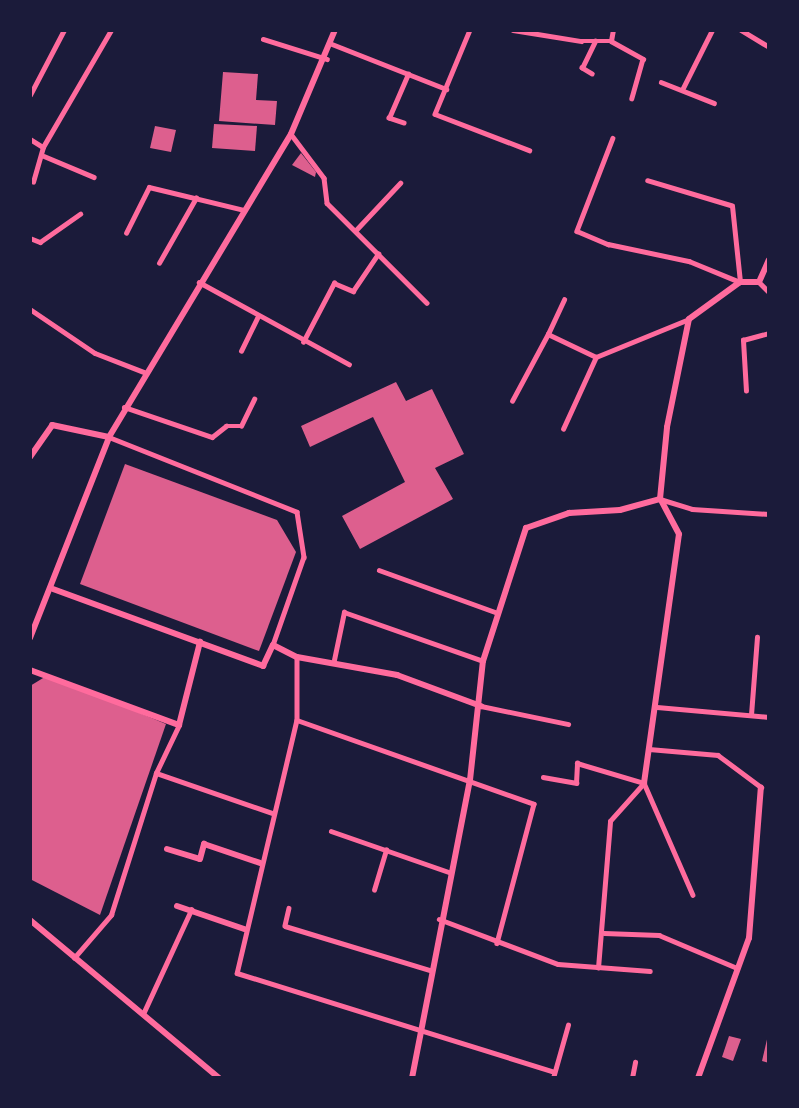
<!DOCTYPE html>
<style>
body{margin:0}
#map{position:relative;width:799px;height:1108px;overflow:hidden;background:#1b1b3a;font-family:Commissioner,sans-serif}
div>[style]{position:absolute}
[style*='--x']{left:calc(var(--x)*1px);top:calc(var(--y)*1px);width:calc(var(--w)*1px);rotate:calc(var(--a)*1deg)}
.building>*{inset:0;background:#dd5f8e}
.service>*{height:4.5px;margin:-2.25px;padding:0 2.25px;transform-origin:2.25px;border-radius:2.25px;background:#ff6b9d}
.minor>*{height:6px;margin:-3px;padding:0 3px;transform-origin:3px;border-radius:3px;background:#ff6b9d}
span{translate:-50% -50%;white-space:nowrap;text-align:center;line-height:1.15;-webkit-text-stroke:5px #1b1b3a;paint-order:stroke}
.frame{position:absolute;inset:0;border:32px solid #1b1b3a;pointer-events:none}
</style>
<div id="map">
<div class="building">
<i style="clip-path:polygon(223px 72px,258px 74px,256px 100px,277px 101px,275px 125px,219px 121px)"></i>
<i style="clip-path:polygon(214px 124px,257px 126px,255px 151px,212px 148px)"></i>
<i style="clip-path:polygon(155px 126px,176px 130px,171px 152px,150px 148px)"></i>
<i style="clip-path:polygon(301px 153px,316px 172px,315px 177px,292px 165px)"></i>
<i style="clip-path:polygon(396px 382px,406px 401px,432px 389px,464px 454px,435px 468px,453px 499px,360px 549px,342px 516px,405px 482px,373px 417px,310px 447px,301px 426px)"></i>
<i style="clip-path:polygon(125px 464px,277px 520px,296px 552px,259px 651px,80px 584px)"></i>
<i style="clip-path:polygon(48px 675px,166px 724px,100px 915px,30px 879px,30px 686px)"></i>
<i style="clip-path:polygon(768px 1035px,769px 1035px,769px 1063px,762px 1061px)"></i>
<i style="clip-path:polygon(729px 1036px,741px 1039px,733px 1061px,722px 1057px)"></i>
</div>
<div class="service">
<i style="--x:470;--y:30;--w:91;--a:112.6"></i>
<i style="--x:435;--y:114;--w:101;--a:21"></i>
<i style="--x:513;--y:30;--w:69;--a:9.2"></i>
<i style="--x:581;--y:41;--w:30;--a:0"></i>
<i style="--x:611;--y:41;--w:11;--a:-80"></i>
<i style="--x:741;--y:30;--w:33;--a:31"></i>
<i style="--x:263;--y:39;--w:67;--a:17.4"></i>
<i style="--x:611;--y:41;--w:37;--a:29"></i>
<i style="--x:643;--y:59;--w:41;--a:105.8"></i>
<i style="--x:332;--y:44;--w:123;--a:21.5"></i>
<i style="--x:592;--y:74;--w:12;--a:-149"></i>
<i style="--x:582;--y:68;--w:30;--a:-64"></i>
<i style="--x:661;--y:82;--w:57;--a:21.6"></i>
<i style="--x:682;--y:90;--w:67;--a:-63.4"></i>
<i style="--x:30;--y:95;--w:73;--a:-62.4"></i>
<i style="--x:404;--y:123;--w:16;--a:-162"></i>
<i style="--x:389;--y:118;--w:48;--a:-66.6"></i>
<i style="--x:291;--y:134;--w:55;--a:53.1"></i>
<i style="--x:324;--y:178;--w:25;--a:83"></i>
<i style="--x:327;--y:203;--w:141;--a:45"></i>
<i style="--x:613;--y:138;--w:100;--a:111.2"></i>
<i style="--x:577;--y:231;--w:34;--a:23"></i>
<i style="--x:608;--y:244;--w:83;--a:11.9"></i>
<i style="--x:689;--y:261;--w:55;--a:22.4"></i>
<i style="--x:740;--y:282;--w:76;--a:-96"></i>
<i style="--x:732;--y:206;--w:88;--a:-163.4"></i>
<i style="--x:30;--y:139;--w:15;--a:32"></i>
<i style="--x:44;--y:156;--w:54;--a:22.8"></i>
<i style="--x:33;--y:182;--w:36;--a:-74"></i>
<i style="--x:43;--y:147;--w:135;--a:-59.8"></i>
<i style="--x:355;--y:231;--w:66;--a:-46.8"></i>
<i style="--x:126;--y:233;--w:51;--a:-63.4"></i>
<i style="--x:149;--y:187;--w:98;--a:13.6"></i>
<i style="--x:30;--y:238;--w:11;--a:22"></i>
<i style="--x:40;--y:242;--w:49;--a:-35"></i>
<i style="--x:159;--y:263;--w:75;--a:-60.4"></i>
<i style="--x:199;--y:282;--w:171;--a:28.7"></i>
<i style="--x:759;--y:282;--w:14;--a:45"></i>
<i style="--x:30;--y:309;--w:78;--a:34.1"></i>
<i style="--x:95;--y:353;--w:53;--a:21.2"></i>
<i style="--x:548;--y:334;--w:38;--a:-65"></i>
<i style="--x:303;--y:342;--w:67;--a:-62.3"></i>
<i style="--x:334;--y:283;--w:21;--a:23"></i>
<i style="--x:353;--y:291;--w:45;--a:-56"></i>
<i style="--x:241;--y:351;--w:39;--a:-64"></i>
<i style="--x:746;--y:391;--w:51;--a:-93.4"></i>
<i style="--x:743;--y:340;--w:27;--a:-15"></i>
<i style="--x:512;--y:401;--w:76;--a:-61.8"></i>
<i style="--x:548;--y:334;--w:53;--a:25.6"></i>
<i style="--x:124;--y:407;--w:93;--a:18.8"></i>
<i style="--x:212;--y:437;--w:18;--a:-38"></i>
<i style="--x:226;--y:426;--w:15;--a:0"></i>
<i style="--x:241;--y:426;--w:30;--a:-64"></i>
<i style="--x:563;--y:429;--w:79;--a:-65.4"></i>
<i style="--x:596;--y:357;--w:100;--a:-22.2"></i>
<i style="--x:109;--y:437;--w:202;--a:21.7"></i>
<i style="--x:297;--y:512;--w:46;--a:81.2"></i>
<i style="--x:304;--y:557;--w:93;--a:109.4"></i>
<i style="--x:660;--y:499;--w:34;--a:17"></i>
<i style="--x:692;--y:509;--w:77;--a:3.7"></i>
<i style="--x:379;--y:570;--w:123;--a:19.9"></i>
<i style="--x:297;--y:657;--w:63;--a:90"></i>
<i style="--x:297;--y:720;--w:260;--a:103.3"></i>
<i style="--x:237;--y:973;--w:332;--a:17.3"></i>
<i style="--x:334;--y:660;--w:49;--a:-78.2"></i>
<i style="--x:344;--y:612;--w:147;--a:19.4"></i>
<i style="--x:481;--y:706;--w:89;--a:11.7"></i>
<i style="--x:657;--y:707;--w:112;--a:5.1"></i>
<i style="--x:751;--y:715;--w:78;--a:-85.6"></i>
<i style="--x:297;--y:720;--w:251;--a:19.5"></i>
<i style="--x:534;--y:804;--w:144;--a:104.9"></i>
<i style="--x:649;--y:749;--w:69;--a:5"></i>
<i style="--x:718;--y:755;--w:54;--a:36.7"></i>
<i style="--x:156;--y:773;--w:123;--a:19"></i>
<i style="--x:543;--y:777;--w:34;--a:10"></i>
<i style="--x:576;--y:783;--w:20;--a:-87"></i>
<i style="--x:577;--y:763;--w:70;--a:16.6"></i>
<i style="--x:644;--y:783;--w:122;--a:66.4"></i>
<i style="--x:331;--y:831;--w:125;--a:19.2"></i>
<i style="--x:374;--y:890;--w:42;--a:-73.3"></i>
<i style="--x:289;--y:908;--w:18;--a:103"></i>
<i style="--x:285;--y:926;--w:152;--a:16.9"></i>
<i style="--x:439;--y:919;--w:127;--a:20.7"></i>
<i style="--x:558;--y:964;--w:92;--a:4.4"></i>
<i style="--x:604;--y:933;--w:55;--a:2.1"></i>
<i style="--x:659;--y:935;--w:85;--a:22.9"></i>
<i style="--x:74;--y:958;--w:57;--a:-49.3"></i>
<i style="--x:111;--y:915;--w:149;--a:-72.4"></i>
<i style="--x:156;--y:773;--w:53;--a:-64.4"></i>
<i style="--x:598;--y:968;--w:147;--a:-85.3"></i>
<i style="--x:610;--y:821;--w:51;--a:-48.2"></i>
<i style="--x:143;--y:1014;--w:115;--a:-65.2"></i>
<i style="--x:553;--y:1078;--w:55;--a:-74.2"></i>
<i style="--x:632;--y:1078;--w:16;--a:-79"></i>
</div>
<div class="minor">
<i style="--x:30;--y:457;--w:39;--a:-55"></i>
<i style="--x:52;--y:425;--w:58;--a:11.9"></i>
<i style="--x:109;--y:437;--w:353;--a:-59"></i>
<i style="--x:291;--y:134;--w:113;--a:-67.1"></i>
<i style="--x:660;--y:499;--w:72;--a:-84.4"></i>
<i style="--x:667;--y:427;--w:110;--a:-78.5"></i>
<i style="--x:689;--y:319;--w:63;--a:-36"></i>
<i style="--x:740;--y:282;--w:19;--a:0"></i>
<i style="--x:759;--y:282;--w:24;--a:-66"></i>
<i style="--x:53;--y:589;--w:224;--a:20.1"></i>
<i style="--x:263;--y:666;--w:23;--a:-65"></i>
<i style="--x:273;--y:645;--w:27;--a:27"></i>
<i style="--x:297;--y:657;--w:102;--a:10.2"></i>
<i style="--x:397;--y:675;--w:90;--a:20.3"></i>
<i style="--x:30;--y:638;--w:216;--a:-68.5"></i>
<i style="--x:30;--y:670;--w:159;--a:20.3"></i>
<i style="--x:179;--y:725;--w:86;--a:-75.8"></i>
<i style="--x:644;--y:783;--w:251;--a:-82"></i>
<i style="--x:679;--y:534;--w:40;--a:-118"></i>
<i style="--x:167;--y:849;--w:34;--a:17"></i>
<i style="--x:200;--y:859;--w:16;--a:-75"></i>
<i style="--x:204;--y:844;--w:59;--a:18.7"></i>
<i style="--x:177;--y:906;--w:71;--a:18.9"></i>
<i style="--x:30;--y:920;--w:246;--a:39.9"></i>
<i style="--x:412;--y:1078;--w:304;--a:-79"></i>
<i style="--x:470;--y:780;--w:120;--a:-83.8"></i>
<i style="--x:483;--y:661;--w:140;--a:-72.1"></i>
<i style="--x:526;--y:528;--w:46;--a:-19.2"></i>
<i style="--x:569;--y:513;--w:51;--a:-3.4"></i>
<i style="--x:620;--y:510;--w:41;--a:-15.4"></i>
<i style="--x:698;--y:1078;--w:149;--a:-70"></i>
<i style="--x:749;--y:938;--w:151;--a:-85.5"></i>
</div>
<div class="frame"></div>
</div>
